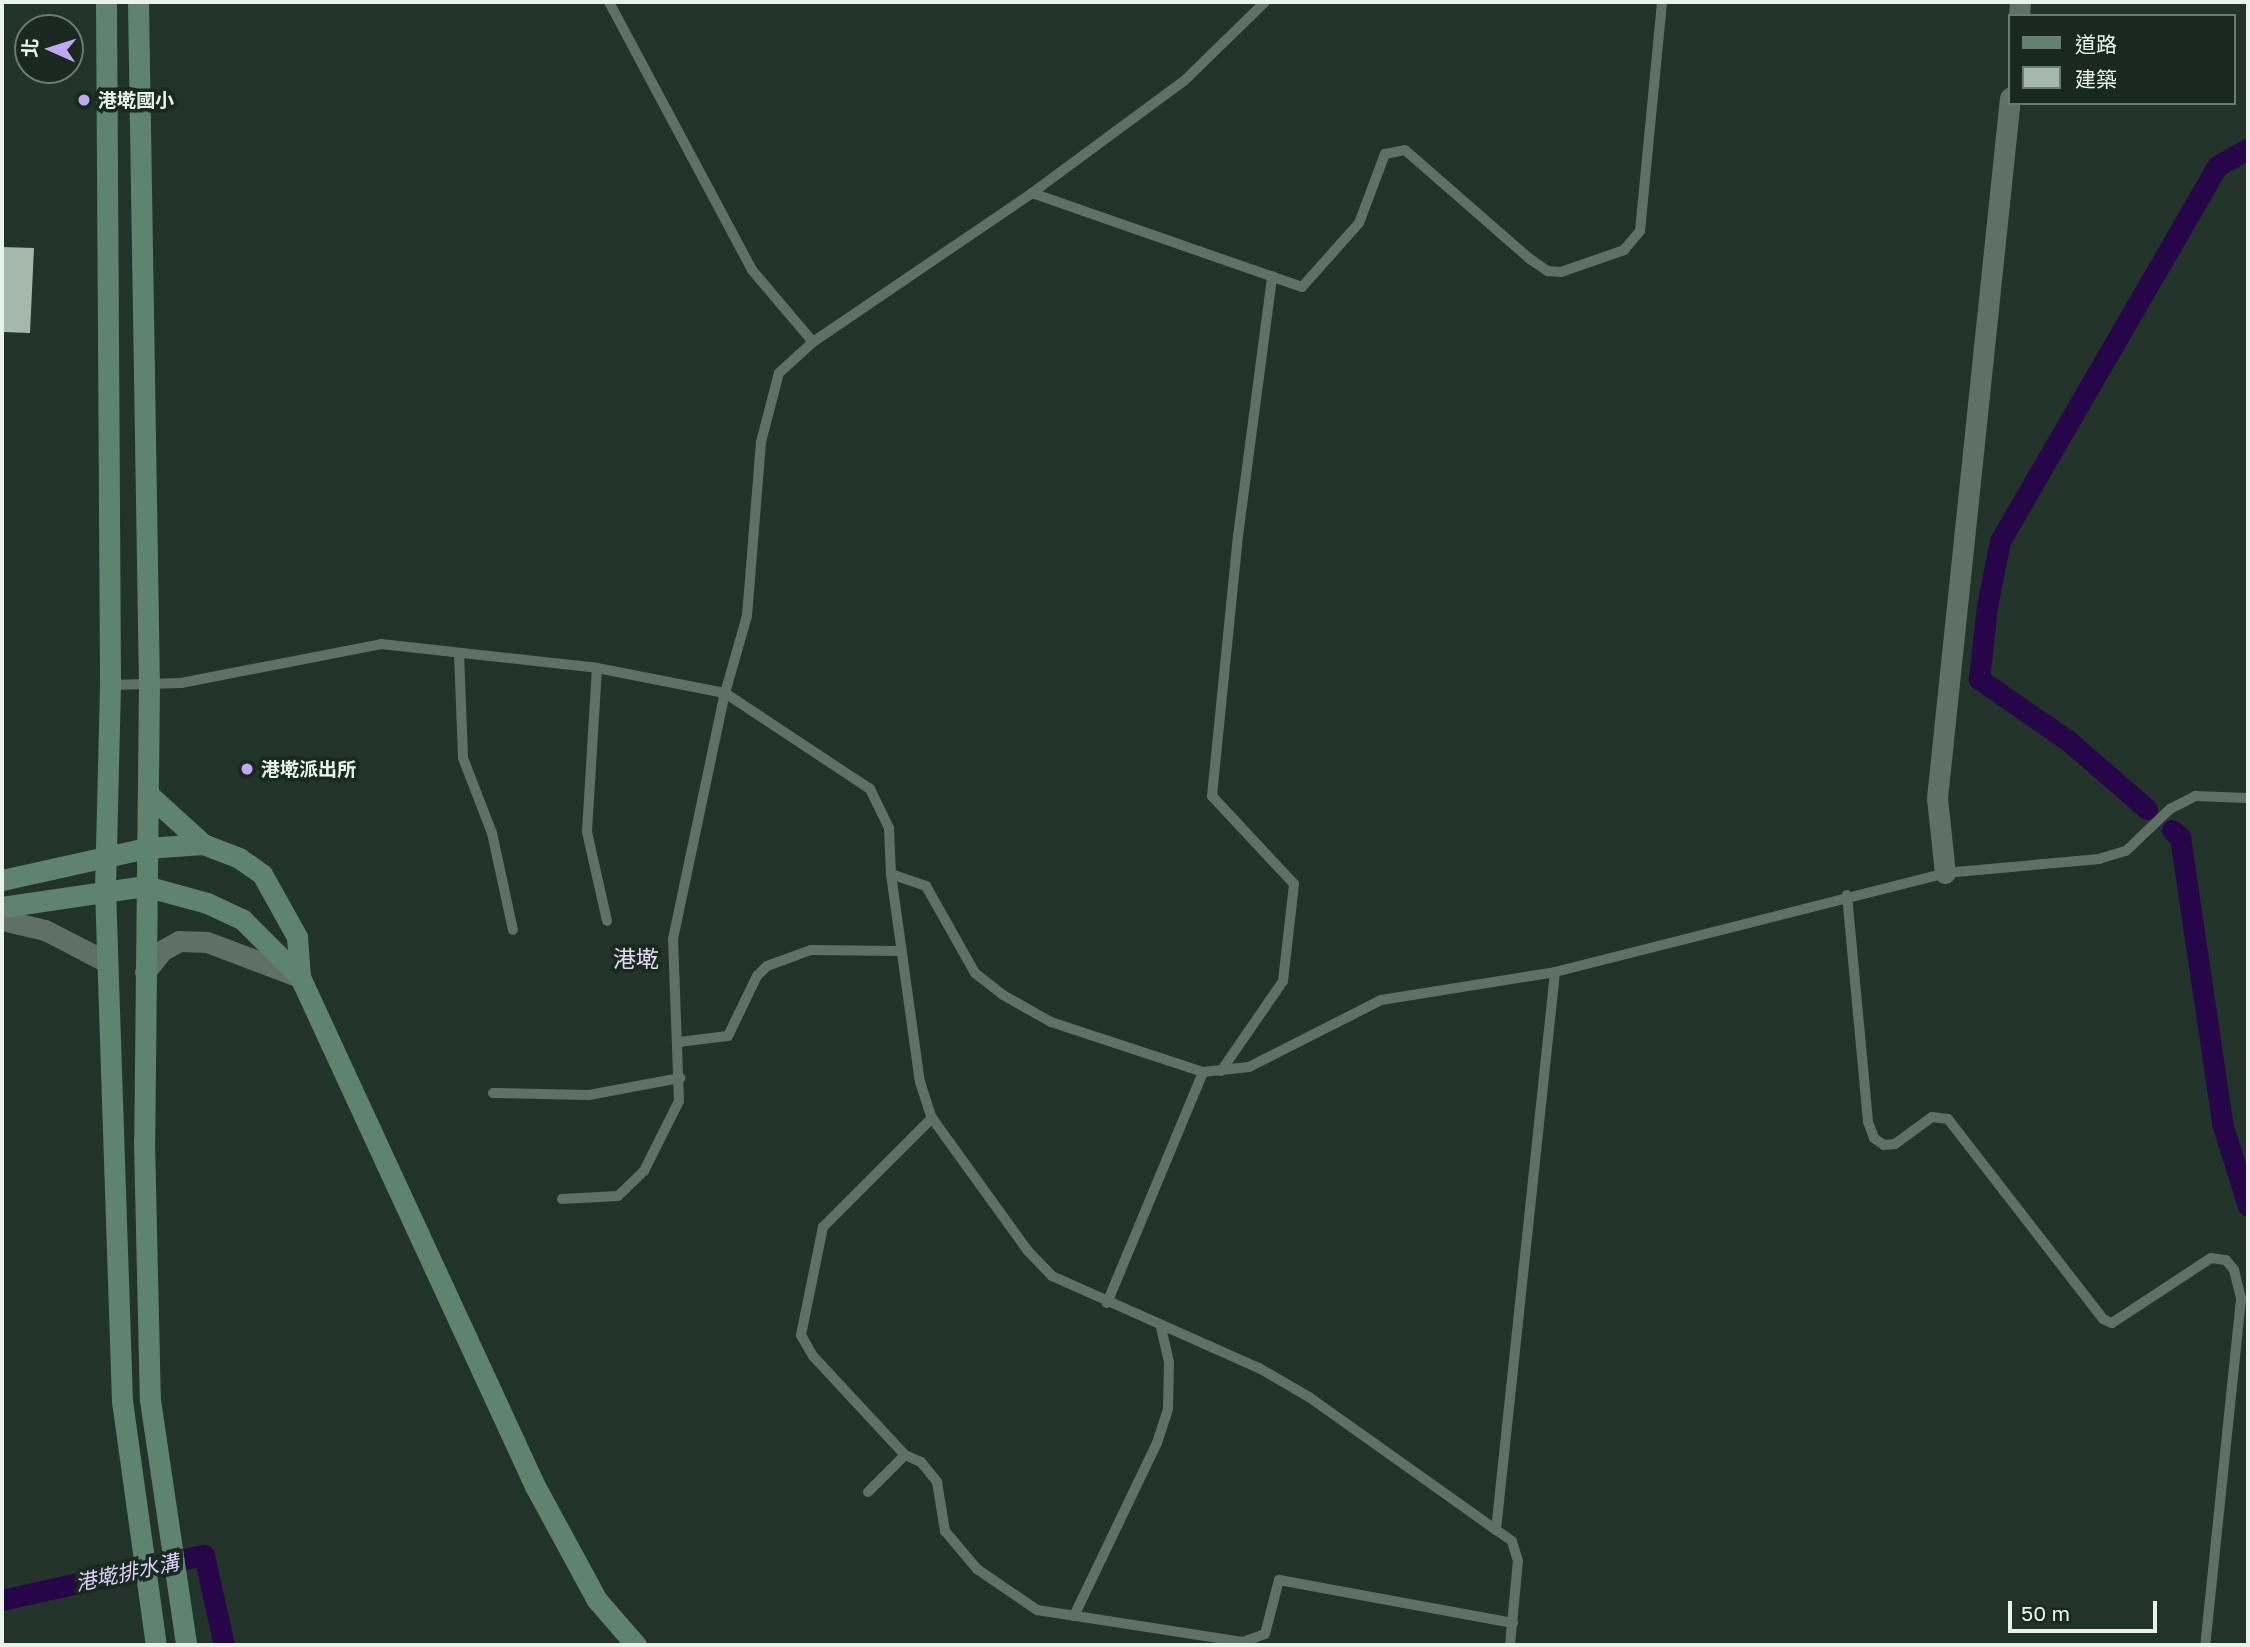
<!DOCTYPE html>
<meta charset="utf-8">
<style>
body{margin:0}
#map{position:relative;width:2250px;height:1647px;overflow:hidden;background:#223329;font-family:"Golos Text","Noto Sans TC",sans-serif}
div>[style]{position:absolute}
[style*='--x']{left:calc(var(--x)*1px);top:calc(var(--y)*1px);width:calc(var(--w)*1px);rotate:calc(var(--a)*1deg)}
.canal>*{height:21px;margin:-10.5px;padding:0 10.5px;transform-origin:10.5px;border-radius:10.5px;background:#260549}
.building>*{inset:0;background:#a4b8ac}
.lane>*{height:10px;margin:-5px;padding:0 5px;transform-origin:5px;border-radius:5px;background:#5f7166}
.street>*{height:21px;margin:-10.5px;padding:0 10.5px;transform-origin:10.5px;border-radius:10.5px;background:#5f7166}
.secondary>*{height:21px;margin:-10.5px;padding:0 10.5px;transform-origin:10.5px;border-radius:10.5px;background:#5e846f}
.dots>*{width:19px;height:19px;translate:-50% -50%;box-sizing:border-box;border:4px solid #19291f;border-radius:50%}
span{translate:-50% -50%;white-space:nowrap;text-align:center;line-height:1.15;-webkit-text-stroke:7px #19291f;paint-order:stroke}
.poi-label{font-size:19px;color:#e9f3ec;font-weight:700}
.left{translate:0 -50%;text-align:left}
.water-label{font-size:21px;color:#dcd0f9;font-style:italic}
.quarter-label{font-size:23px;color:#e1d9f5}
.frame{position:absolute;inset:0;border:4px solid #e9f3ec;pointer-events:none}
.legend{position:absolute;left:2008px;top:14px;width:228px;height:91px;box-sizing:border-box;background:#19291f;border:2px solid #6c7a71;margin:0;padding:9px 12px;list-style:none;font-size:21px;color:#e9f3ec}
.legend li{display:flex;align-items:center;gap:14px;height:35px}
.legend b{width:35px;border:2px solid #6c7a71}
.north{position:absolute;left:14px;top:14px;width:70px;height:70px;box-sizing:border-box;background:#19291f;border:2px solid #6c7a71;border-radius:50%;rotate:273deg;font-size:19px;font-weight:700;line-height:28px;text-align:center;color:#e9f3ec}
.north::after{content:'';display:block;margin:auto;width:24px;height:32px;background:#c0a8f3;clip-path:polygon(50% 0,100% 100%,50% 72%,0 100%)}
.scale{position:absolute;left:2008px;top:1601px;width:149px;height:32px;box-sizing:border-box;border:4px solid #e9f3ec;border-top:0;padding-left:9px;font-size:21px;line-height:24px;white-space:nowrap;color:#e9f3ec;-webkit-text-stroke:5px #19291f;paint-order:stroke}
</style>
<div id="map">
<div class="canal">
<i style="--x:2147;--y:809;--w:102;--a:-139"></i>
<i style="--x:2070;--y:742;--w:111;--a:-145.3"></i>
<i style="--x:1979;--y:679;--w:73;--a:-83.7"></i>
<i style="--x:1987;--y:606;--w:66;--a:-78.7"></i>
<i style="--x:2000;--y:541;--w:433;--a:-59.9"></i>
<i style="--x:2217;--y:166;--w:35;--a:-29"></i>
<i style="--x:2172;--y:830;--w:11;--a:41"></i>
<i style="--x:2180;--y:837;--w:289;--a:81.6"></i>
<i style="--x:2222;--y:1123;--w:87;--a:72.6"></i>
<i style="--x:2;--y:1600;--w:207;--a:-12.6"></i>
<i style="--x:204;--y:1555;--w:92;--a:77.5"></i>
</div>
<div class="building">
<i style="clip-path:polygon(2px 247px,34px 248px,30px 333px,2px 332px)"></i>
</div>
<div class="lane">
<i style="--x:609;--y:2;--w:304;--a:61.9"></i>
<i style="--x:752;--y:270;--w:94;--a:49.7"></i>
<i style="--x:1032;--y:193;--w:286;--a:19.2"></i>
<i style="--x:1302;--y:287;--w:86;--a:-48.3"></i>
<i style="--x:1359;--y:223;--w:74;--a:-69.4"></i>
<i style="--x:1385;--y:154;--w:20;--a:-11"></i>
<i style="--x:1405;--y:150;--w:166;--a:41.1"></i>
<i style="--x:1530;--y:259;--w:22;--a:34"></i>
<i style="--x:1548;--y:271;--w:13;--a:4"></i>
<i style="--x:1561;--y:272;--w:67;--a:-19.2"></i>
<i style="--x:1624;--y:250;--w:25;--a:-50"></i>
<i style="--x:1640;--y:231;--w:230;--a:-84.5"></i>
<i style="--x:459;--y:653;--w:105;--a:87.8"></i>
<i style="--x:463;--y:758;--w:80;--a:68.9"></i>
<i style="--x:492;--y:833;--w:99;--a:77.8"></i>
<i style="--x:597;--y:668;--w:164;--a:93.5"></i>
<i style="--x:587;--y:832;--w:91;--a:77.3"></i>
<i style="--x:110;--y:685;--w:71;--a:-1.6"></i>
<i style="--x:181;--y:683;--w:204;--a:-11"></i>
<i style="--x:381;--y:644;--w:217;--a:6.3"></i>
<i style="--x:597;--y:668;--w:130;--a:11.1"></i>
<i style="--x:725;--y:693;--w:174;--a:33.5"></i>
<i style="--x:870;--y:789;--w:43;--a:64"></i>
<i style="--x:889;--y:828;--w:46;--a:87.5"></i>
<i style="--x:891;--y:874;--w:37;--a:19"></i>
<i style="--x:926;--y:886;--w:100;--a:60.6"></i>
<i style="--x:975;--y:973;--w:36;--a:38"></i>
<i style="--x:1003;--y:995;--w:55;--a:29.4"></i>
<i style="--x:1051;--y:1022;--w:160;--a:18.2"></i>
<i style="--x:1203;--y:1072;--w:46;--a:-6.2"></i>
<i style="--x:1249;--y:1067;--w:148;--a:-26.9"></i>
<i style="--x:1381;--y:1000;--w:176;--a:-9.1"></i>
<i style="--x:1555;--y:972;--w:402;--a:-14.2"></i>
<i style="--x:1945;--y:873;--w:155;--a:-5.2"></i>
<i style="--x:2099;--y:859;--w:28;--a:-17"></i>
<i style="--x:2126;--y:851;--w:61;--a:-43.7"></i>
<i style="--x:2170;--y:809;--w:28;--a:-27"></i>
<i style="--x:2195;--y:796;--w:53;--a:2.2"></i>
<i style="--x:891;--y:874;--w:210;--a:82.1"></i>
<i style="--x:920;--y:1082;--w:38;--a:72"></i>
<i style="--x:932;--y:1118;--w:164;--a:54.2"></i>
<i style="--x:1028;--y:1251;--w:35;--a:46"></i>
<i style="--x:1052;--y:1276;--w:227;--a:24"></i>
<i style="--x:1259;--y:1368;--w:58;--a:30.1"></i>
<i style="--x:1309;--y:1397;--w:229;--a:35.4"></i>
<i style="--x:1847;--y:895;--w:228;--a:84.7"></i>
<i style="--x:1868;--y:1122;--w:17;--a:69"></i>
<i style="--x:1874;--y:1138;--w:12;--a:35"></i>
<i style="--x:1884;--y:1145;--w:11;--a:-5"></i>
<i style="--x:1895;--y:1144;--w:46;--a:-36.1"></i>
<i style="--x:1932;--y:1117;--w:16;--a:7"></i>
<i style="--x:1948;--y:1119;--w:253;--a:52.2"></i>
<i style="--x:2103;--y:1319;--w:10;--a:24"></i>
<i style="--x:2112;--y:1323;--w:118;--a:-33.3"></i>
<i style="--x:2211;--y:1258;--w:15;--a:8"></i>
<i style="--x:2226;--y:1260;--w:13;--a:51"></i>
<i style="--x:2234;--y:1270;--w:30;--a:76"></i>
<i style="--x:2241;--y:1299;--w:348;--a:95.9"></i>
<i style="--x:679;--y:1042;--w:49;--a:-7"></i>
<i style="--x:728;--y:1036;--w:67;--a:-64.2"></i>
<i style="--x:757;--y:976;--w:14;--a:-45"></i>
<i style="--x:767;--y:966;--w:47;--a:-20"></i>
<i style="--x:811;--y:950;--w:88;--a:0.7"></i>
<i style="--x:1221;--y:1071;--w:109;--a:-55.4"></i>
<i style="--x:1283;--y:981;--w:98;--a:-83.5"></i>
<i style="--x:1294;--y:884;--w:120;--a:-133"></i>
<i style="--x:1212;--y:796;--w:261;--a:-84.3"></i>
<i style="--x:1238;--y:536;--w:262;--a:-82.5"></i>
<i style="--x:493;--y:1093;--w:96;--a:1.2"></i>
<i style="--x:589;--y:1095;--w:93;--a:-10.6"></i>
<i style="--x:562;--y:1199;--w:56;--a:-3.1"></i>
<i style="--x:618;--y:1196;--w:36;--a:-44"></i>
<i style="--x:644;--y:1171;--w:78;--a:-63.4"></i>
<i style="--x:679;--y:1101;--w:162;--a:-92.1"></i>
<i style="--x:673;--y:939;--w:251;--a:-78.1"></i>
<i style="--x:725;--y:693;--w:80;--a:-74.1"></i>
<i style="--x:747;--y:616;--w:175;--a:-85.4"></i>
<i style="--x:761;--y:442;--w:71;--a:-75.4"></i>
<i style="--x:779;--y:373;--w:46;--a:-42.4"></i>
<i style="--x:813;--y:342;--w:265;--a:-34.2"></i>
<i style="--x:1032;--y:193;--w:189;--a:-36.4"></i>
<i style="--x:1184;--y:81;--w:113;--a:-44.3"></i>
<i style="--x:1107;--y:1303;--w:250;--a:-67.4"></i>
<i style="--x:905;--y:1455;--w:17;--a:24"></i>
<i style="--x:921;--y:1462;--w:26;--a:51"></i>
<i style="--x:937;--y:1482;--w:50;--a:80.7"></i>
<i style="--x:945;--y:1531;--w:50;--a:49.9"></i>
<i style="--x:977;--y:1569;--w:73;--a:34.3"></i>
<i style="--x:1037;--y:1610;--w:208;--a:8.8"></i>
<i style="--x:1243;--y:1642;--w:23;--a:-20"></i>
<i style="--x:1265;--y:1634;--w:56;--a:-75.5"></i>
<i style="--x:1279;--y:1580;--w:238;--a:10.4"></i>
<i style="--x:868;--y:1492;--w:52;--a:-45"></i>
<i style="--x:905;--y:1455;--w:135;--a:-132.9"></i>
<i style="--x:813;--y:1356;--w:24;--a:-120"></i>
<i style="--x:801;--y:1335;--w:110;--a:-78.5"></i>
<i style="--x:823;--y:1227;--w:154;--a:-45"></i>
<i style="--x:1074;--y:1616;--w:192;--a:-64.4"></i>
<i style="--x:1157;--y:1443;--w:36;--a:-72"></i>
<i style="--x:1168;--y:1409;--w:47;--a:-88.8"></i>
<i style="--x:1169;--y:1362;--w:37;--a:-103"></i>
<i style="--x:1510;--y:1645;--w:84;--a:-84.6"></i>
<i style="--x:1518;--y:1561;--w:21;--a:-107"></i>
<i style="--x:1512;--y:1541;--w:19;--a:-145"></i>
<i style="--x:1496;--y:1530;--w:561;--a:-83.96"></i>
</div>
<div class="street">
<i style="--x:2019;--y:16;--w:14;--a:-86"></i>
<i style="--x:1945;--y:873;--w:75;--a:-96.1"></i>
<i style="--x:1937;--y:798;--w:704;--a:-84.05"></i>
<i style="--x:2;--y:920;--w:44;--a:13.1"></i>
<i style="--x:45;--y:930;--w:70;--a:27.3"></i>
<i style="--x:145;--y:972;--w:28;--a:-51"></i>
<i style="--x:163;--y:950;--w:18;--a:-29"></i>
<i style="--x:179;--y:941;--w:28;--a:2"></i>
<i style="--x:207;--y:942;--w:99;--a:20.6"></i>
</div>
<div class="secondary">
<i style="--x:106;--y:2;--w:683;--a:89.66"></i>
<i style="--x:110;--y:685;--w:204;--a:91.4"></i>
<i style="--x:105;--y:889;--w:512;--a:88.1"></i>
<i style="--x:122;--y:1401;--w:246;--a:82.1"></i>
<i style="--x:138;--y:2;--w:682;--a:89.08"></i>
<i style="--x:149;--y:684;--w:457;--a:90.6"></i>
<i style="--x:144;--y:1141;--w:259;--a:88.7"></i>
<i style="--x:150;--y:1400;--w:248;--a:81.6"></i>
<i style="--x:148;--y:794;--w:74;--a:42.3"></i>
<i style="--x:203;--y:844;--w:39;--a:21"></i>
<i style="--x:239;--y:858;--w:28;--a:35"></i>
<i style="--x:262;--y:874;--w:72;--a:60.9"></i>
<i style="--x:297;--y:937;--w:40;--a:85.7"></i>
<i style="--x:2;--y:880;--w:148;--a:-12.5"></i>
<i style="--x:146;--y:848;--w:57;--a:-4"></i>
<i style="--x:2;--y:907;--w:145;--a:-8.4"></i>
<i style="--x:145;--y:886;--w:64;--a:15.3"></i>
<i style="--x:207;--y:903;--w:38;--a:25"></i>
<i style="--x:242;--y:919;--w:82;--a:45"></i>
<i style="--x:300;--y:977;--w:561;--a:65.22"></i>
<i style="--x:535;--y:1486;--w:130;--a:61.5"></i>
<i style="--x:597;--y:1600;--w:60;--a:49.1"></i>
</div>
<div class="dots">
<i style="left:84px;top:100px;background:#c0a8f3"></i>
<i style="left:247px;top:769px;background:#c0a8f3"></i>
</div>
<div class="poi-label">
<span class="left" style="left:98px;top:100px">港墘國小</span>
<span class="left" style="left:261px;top:769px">港墘派出所</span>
</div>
<div class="water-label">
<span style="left:127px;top:1572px;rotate:-12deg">港墘排水溝</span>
</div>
<div class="quarter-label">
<span style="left:636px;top:958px">港墘</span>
</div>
<div class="frame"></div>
<ul class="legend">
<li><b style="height:9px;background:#5e846f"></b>道路</li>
<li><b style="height:19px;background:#a4b8ac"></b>建築</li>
</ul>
<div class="north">北</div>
<div class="scale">50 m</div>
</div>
